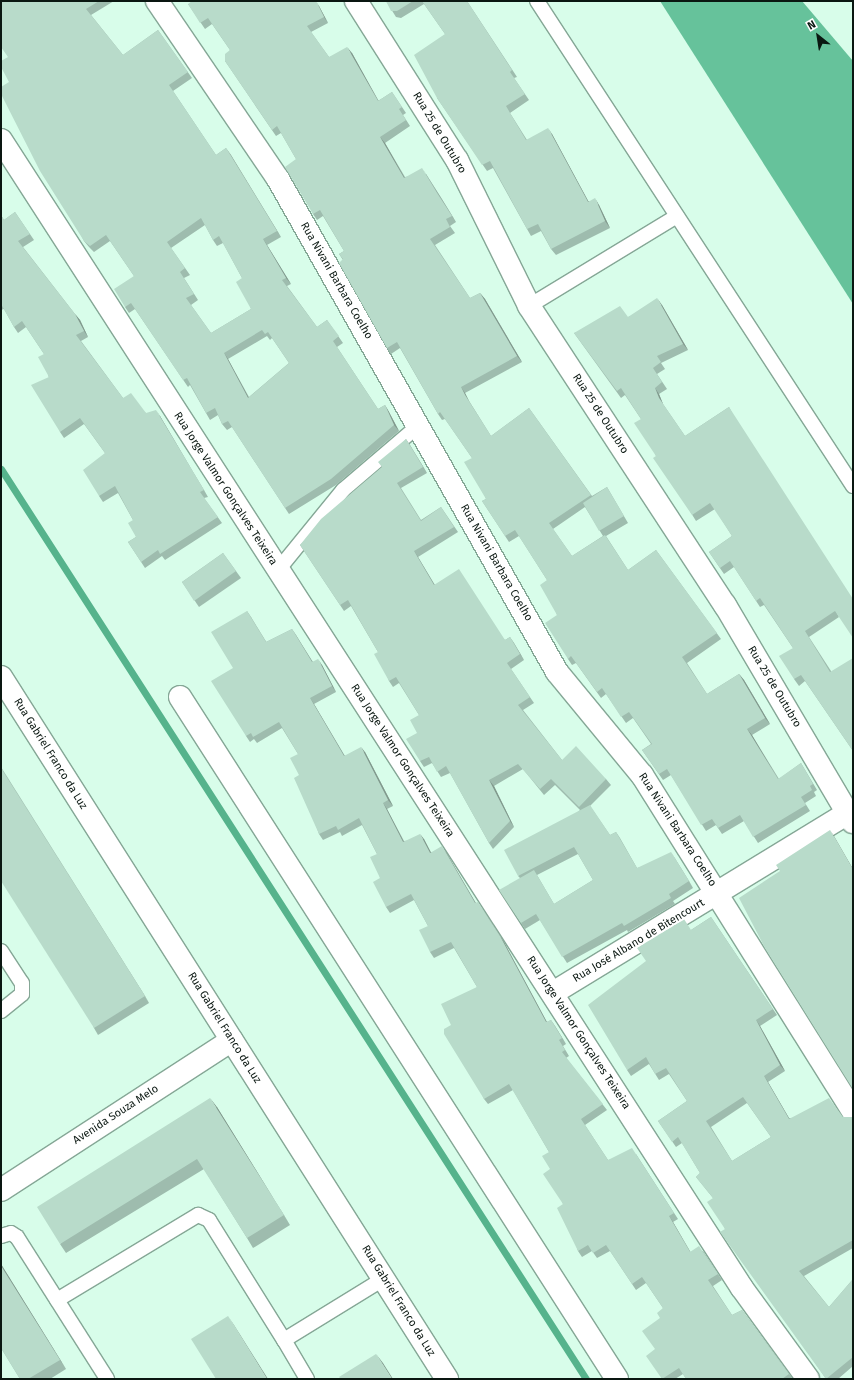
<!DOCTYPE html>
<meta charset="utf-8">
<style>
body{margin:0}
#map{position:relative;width:854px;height:1380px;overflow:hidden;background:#d8fdea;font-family:"Fira Sans",sans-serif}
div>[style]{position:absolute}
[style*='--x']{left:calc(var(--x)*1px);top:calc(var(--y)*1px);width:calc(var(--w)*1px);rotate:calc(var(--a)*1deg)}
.forest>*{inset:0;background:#66c29b}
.stream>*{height:7px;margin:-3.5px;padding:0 3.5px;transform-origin:3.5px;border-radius:3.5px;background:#56b38c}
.roads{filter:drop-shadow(1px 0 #85a796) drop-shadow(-1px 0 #85a796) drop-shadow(0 1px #85a796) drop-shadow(0 -1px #85a796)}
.service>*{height:14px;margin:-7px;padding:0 7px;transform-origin:7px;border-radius:7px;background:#fff}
.minor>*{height:22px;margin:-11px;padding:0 11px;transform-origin:11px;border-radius:11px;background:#fff}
.tertiary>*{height:22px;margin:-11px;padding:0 11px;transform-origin:11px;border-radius:11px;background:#fff}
.wall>*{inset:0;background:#9ebcae}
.shaded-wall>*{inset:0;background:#81998d}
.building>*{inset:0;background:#b8dbca}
span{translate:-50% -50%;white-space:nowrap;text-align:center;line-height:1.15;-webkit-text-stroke:4px #fff;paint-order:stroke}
.street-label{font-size:11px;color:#0a1711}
.frame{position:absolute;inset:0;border:2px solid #0a1711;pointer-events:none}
.north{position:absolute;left:798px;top:16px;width:40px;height:40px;-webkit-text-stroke:3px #fff;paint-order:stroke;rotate:330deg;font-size:11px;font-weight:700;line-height:16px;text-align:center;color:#0a1711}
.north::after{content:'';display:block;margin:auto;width:14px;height:18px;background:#0a1711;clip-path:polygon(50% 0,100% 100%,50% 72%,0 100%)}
</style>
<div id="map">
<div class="forest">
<i style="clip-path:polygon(660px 1px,802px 1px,853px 61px,853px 304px)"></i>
</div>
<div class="stream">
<i style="--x:1;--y:469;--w:1082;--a:57.26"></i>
</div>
<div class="roads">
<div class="service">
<i style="--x:537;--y:1;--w:579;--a:56.91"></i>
<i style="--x:529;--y:306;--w:173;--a:-31.3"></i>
<i style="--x:278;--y:570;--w:103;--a:-50.9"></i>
<i style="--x:343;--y:490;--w:99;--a:-40.5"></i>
<i style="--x:1;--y:951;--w:38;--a:57"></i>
<i style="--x:22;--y:983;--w:11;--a:90"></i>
<i style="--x:22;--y:994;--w:27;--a:141"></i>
<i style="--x:1;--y:1236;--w:10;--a:-17"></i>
<i style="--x:11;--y:1233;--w:7;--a:34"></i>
<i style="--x:17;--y:1237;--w:168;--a:57.6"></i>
<i style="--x:57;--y:1300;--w:165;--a:-31.1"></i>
<i style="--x:198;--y:1215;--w:12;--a:24"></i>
<i style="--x:209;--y:1220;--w:142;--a:58"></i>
<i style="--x:307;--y:1379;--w:45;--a:-120.5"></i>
<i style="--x:284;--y:1340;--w:116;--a:-31.6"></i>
</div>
<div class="minor">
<i style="--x:157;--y:1;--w:215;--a:55.8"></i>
<i style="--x:278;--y:179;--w:566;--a:60.49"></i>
<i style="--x:557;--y:672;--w:134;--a:50.5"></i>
<i style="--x:642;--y:775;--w:398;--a:57.9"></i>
<i style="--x:356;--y:1;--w:188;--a:57.6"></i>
<i style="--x:457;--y:160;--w:163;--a:63.7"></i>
<i style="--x:529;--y:306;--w:358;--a:56.8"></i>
<i style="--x:725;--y:605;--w:252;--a:59.5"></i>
<i style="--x:1;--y:140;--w:1366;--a:57.16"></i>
<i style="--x:742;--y:1288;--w:112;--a:54"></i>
<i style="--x:180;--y:697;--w:810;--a:57.35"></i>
<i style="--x:553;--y:993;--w:346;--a:-31.4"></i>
</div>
<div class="tertiary">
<i style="--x:1;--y:677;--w:832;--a:57.57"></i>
<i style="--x:1;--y:1190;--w:275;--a:-33"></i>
</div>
</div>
<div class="wall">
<i style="clip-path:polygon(evenodd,1px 1px,114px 1px,91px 15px,123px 55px,158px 30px,192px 78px,173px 91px,216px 155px,226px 148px,281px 237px,267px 245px,291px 284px,287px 286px,317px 327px,327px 320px,343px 343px,337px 347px,378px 409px,385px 405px,389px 412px,399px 431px,336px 485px,289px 514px,232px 427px,227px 430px,222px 424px,218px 415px,210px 420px,190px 385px,188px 387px,135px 309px,129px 313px,125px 307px,134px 276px,110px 241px,94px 252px,89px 247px,84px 241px,9px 82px,8px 57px,1px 1px,205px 225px,213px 240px,217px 246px,223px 243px,242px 278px,251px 309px,211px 333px,191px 305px,198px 300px,184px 278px,190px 275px,171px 248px,205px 225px,1px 1px,267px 336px,270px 340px,272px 338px,289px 363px,249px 397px,228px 359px,267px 336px)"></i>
<i style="clip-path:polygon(evenodd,310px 1px,310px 2px,319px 6px,328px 23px,311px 32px,329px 57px,352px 53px,378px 101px,392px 92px,406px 113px,403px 115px,410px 126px,385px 143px,405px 177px,426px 174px,442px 199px,456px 222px,450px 226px,455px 233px,435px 245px,470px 298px,480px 293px,485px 299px,522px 362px,465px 393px,469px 401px,491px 436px,529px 408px,592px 496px,607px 487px,628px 523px,606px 536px,628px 570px,656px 550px,721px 639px,687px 663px,707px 694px,739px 674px,744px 680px,770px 724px,752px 735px,779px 779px,801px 763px,817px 790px,814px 792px,816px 796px,805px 803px,810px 811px,758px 843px,744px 821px,722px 834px,716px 825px,706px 831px,671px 775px,663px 780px,642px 750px,651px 744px,633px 718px,626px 723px,606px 694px,601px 698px,576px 663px,572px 665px,568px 659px,557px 615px,547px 580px,519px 536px,509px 542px,482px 501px,486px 499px,472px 458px,445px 419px,442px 420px,438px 414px,400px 348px,391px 354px,387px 348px,343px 260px,339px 254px,344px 251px,323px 216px,317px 220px,313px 214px,296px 159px,281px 133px,276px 136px,225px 61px,230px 50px,212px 24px,205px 29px,188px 4px,310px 1px,585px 507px,603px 536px,572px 556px,553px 529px,585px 507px)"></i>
<i style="clip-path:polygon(386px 1px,467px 1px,517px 77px,514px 78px,529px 100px,510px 113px,527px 140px,552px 134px,588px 201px,599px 205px,610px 228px,556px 255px,551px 249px,541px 231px,531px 236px,527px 229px,493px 168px,487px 171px,437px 98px,445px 34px,424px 4px,401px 18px,396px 17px)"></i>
<i style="clip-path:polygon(15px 212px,34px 240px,23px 247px,75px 314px,80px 320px,88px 337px,81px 341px,123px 398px,146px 413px,160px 416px,208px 497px,204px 498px,222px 523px,165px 560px,162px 556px,145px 568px,128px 542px,136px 537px,133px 520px,118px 493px,103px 502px,99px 496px,105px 453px,84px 424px,64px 438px,60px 432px,44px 354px,26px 327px,18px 333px,14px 327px,4px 309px,1px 310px,1px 215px,4px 220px)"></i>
<i style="clip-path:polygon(662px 305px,688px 350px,661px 363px,665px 369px,657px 374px,667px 389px,659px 394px,663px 404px,685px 436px,729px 407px,839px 617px,809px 637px,831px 671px,853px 751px,805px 681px,799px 686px,794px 679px,793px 648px,764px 605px,760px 607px,734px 567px,724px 574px,709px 552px,732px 536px,715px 509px,696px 521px,656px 456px,641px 419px,625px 395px,621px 398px,574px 333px,628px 317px)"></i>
<i style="clip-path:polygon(evenodd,406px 439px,427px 473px,401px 488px,421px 520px,441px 507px,458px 532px,418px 557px,435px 585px,505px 640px,510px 637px,524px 660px,511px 669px,534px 703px,523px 710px,562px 760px,606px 779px,611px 785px,590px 806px,610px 835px,616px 832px,620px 838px,637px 868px,675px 859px,693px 888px,673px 901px,675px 904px,628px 932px,627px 930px,567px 963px,540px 920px,525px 929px,521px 923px,520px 878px,518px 876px,580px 810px,555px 785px,544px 795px,523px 769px,494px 786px,514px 827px,493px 849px,489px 843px,450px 773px,441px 777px,432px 763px,424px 767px,420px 761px,417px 733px,419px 715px,399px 683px,393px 687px,389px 681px,378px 652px,351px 606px,344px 611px,300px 545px,382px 467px,406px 439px,578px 854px,593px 880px,554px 904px,537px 875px,578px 854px)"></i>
<i style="clip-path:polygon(223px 553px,241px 578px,199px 607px,182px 582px)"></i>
<i style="clip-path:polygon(247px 611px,266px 642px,292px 629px,313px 662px,322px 665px,336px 692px,314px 704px,345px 756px,365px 752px,393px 806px,387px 809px,404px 841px,424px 839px,430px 852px,446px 852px,476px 903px,482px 908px,504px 942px,547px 1022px,551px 1020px,566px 1044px,563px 1046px,569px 1056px,566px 1058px,607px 1110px,585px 1125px,608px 1160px,636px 1154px,678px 1219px,673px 1222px,690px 1252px,703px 1251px,722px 1280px,713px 1286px,732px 1315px,742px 1310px,793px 1379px,686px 1379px,683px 1374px,675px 1379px,662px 1379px,655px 1349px,660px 1318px,663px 1308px,646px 1283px,636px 1290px,610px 1251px,597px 1258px,592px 1251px,582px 1257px,578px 1251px,563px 1204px,550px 1169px,549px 1152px,513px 1090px,488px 1104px,484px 1099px,451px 1025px,477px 987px,454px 948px,434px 958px,430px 952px,428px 926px,414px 900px,390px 913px,386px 907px,380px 878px,377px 854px,362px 825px,342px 836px,340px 832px,323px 840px,319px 834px,299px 775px,298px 754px,282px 728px,257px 743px,254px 739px,250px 742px,246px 736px,233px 668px)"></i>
<i style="clip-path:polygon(1px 767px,149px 1003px,98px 1035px,94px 1028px)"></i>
<i style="clip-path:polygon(evenodd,711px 917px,777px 1015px,760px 1026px,785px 1071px,768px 1082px,789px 1118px,853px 1117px,853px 1248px,804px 1276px,829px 1307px,853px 1279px,853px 1366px,838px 1379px,826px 1379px,725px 1229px,713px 1198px,696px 1177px,700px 1173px,682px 1143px,676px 1147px,658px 1121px,687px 1101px,669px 1074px,659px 1080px,649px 1064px,631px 1076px,627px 1070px,691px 930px,711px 917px,747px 1103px,771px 1137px,732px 1161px,711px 1127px,747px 1103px)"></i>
<i style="clip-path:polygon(217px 1107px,290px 1225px,253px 1248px,247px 1238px,204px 1169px,66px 1253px,60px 1244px)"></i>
<i style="clip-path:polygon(1px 1264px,66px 1369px,50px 1379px,20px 1379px,1px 1348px)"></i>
</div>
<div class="shaded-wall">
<i style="clip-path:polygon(316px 1px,319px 6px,328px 23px,324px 17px)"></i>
<i style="clip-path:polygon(347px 47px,352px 53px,382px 107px,378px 101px)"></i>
<i style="clip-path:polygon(548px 128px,552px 134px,592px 208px,588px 202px)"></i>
<i style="clip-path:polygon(380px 137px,385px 143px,408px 184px,404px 178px)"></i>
<i style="clip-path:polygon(226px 148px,231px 155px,281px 237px,277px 231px)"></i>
<i style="clip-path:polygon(422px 168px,426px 174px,456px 222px,452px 216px)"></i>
<i style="clip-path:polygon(595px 198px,599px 205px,610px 228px,605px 221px)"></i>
<i style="clip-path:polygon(263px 239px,267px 245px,291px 284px,286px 278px)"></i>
<i style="clip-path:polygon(480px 293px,485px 299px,522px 362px,517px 356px)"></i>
<i style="clip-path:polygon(657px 298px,662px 305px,688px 350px,683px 344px)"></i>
<i style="clip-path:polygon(75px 314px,80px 320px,88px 337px,84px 331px)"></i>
<i style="clip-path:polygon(224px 353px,228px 359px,252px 404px,248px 398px)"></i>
<i style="clip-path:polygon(461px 387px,465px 393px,469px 401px,495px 442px,465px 395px)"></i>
<i style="clip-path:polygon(655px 388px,659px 394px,663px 404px,659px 398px)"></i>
<i style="clip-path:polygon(385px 405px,389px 412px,399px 431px,394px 425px)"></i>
<i style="clip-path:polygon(156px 410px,160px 416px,208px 497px,204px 490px)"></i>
<i style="clip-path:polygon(406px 439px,410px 445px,427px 473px,423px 467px)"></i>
<i style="clip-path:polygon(414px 551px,418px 557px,438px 591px,434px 585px)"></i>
<i style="clip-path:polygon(247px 611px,251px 617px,270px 648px,266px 642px)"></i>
<i style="clip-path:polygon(292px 629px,296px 635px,316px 668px,312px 662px)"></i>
<i style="clip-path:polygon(510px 637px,514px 643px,524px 660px,520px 654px)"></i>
<i style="clip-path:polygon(318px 659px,322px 665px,336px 692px,332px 686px)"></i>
<i style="clip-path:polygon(739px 674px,744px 680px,770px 724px,765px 718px)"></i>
<i style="clip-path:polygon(310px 698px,314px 704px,348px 762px,344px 756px)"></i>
<i style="clip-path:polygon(747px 729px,752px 735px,782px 786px,778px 779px)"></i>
<i style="clip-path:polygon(361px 747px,365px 752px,393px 806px,388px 800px)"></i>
<i style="clip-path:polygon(1px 767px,149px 1003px,145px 996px)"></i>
<i style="clip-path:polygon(489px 780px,494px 786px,514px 827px,510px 821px)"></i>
<i style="clip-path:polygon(383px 803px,387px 809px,407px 848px,403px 842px)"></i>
<i style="clip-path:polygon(830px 830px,834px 836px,853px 869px,853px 870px)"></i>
<i style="clip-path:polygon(420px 834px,424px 839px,434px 858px,430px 853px)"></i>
<i style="clip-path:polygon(442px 846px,446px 852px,479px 909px,475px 903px)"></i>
<i style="clip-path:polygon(671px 852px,675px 859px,693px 888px,689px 881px)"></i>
<i style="clip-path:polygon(482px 908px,504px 942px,550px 1028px,546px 1022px)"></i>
<i style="clip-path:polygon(551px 1020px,555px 1026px,566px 1044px,562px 1038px)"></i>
<i style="clip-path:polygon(756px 1020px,760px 1026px,785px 1071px,780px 1065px)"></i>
<i style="clip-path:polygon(764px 1076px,768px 1082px,793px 1125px,789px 1119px)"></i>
<i style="clip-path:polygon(210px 1098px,217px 1107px,290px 1225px,284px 1215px)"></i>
<i style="clip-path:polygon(669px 1216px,673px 1222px,694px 1258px,690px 1252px)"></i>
<i style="clip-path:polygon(1px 1264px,66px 1369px,60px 1360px,1px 1266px)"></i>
<i style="clip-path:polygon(228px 1316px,234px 1325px,268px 1379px,267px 1379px)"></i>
<i style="clip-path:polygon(376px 1354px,383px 1363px,393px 1379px,392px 1379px)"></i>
</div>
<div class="building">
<i style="clip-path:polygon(evenodd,1px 1px,99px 1px,86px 9px,123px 55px,158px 30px,188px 72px,169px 85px,216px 155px,226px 148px,277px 231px,263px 239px,286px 278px,282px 280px,317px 327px,327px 320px,339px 336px,333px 341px,378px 409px,385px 405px,394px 425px,331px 479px,285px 508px,228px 421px,222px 424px,215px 408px,206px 413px,187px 378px,183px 380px,131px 303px,125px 307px,114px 289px,134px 276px,106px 235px,90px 246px,84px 241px,40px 171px,1px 94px,1px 87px,9px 82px,1px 67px,1px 61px,8px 57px,1px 47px,1px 1px,201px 218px,213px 240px,219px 236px,242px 278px,236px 282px,251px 309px,211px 333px,186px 298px,194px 294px,180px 272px,185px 268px,167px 242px,201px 218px,1px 1px,262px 330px,265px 334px,268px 332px,289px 363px,248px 398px,224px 353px,262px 330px)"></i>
<i style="clip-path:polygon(192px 1px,309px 1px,310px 2px,312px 1px,316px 1px,324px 17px,307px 26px,329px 57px,347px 47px,378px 101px,392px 92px,402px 107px,399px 109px,406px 120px,380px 137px,404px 178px,422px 168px,437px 193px,452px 216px,446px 219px,450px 227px,430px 239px,470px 298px,480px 293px,517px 356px,461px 387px,465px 395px,491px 436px,529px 408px,591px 495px,549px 523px,572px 556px,605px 535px,628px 570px,656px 550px,717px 633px,682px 657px,707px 694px,739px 674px,765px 718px,747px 729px,778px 779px,801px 763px,813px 784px,810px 786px,812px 790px,801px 797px,806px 805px,753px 837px,740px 815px,718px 828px,712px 819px,701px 825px,667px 769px,659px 774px,642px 750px,652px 744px,629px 712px,621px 717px,602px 688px,597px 692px,571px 656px,568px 659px,545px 623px,557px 615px,540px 585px,547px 580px,515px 530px,505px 536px,482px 501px,486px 499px,464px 462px,472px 458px,440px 412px,438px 414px,397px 342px,387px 348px,339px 263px,343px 259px,339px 254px,344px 251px,320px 210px,313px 214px,285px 167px,296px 159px,277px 126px,272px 130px,225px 61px,225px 54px,230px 50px,208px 18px,200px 23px,188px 4px)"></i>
<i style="clip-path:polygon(386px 1px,413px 1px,397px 11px,391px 11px)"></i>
<i style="clip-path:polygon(422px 1px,467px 1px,512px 70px,510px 72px,525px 94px,506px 106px,526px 140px,548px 128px,588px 202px,595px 198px,605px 221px,551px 249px,538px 224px,527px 229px,490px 161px,482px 165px,437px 98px,414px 55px,445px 34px)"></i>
<i style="clip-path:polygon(15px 212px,30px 234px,18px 241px,75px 314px,84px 331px,76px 335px,123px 398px,131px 393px,146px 413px,156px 410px,204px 490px,200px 492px,218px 517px,160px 554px,158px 550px,141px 562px,128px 542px,136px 537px,128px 523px,133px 520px,115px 486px,99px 496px,83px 470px,105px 453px,80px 418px,60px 432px,31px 385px,49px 377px,38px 357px,44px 354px,22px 321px,14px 327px,1px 304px,1px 215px,4px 220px)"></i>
<i style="clip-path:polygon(657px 298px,683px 344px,657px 356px,661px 362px,653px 368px,662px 382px,655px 388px,659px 398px,685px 436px,729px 407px,853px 599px,853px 638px,835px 611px,805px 631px,830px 672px,853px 658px,853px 751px,801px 675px,794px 679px,779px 656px,793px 648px,760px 598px,756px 601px,730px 561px,720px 568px,709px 552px,732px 536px,710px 503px,692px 515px,653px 458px,656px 456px,634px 423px,641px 419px,621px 388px,617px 391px,574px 333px,620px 306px,628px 317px)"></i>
<i style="clip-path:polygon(406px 439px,423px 467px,397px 483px,421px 521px,441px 507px,454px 527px,414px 551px,434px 585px,459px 569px,505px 640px,510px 637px,520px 654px,507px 663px,530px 697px,518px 705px,562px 760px,576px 746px,606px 779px,579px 807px,551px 779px,540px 789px,518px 764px,489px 780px,510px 821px,489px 843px,446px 766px,437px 772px,429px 757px,420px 761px,406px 739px,417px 733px,410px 720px,419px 715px,396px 677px,389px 681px,374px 654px,378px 652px,348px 600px,340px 605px,300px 545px,321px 519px,382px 467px,378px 462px)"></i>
<i style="clip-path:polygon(607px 487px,624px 516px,599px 531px,583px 503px)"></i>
<i style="clip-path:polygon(223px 553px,236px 571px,194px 601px,182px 582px)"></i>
<i style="clip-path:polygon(247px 611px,266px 642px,292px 629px,312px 662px,318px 659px,332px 686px,310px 698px,344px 756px,361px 747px,388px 800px,383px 803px,403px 842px,420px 834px,430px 853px,442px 846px,475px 903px,478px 902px,500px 936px,546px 1022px,551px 1020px,562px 1038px,559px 1040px,565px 1050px,562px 1052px,603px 1104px,581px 1119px,608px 1160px,632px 1148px,674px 1213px,669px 1216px,690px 1252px,699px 1246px,718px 1274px,708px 1280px,732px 1315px,742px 1310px,789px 1374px,782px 1379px,686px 1379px,679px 1368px,662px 1379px,646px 1356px,655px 1349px,642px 1331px,660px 1318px,657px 1313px,663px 1308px,642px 1277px,632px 1284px,606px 1245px,593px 1253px,588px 1245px,578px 1251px,557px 1208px,563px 1204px,543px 1174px,550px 1169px,542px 1156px,549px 1152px,509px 1084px,484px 1099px,444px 1034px,444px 1029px,451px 1025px,441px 1004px,477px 987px,451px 942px,430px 952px,419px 930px,428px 926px,411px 894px,386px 907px,373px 882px,380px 878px,370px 857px,377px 854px,359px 818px,338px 830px,336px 826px,319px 834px,294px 778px,299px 775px,290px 758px,298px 754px,279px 722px,253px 737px,251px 733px,246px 736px,211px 681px,233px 668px,211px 632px)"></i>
<i style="clip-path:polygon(1px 768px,145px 996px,94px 1028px,1px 881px)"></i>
<i style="clip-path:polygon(590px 805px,610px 835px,616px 832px,637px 868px,671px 852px,689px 881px,669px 894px,671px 898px,624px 926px,622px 923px,562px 957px,536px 914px,521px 923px,499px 890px,534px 870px,554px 904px,593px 880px,574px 847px,518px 876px,504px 850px)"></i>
<i style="clip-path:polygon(830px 830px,853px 870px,853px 1089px,765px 948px,739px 898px,780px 871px,776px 865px)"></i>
<i style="clip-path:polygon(evenodd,711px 917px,773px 1009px,756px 1020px,780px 1065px,764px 1076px,789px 1119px,829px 1098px,843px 1117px,853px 1117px,853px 1240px,799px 1271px,829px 1307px,853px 1279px,853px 1357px,826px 1379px,720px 1232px,725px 1229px,707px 1202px,713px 1198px,696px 1177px,700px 1173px,678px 1137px,672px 1142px,658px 1121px,687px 1101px,666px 1068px,655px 1074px,646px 1057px,627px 1070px,588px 1005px,646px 961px,637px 948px,684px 919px,691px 930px,711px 917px,743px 1097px,771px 1137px,732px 1161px,706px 1121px,743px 1097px)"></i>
<i style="clip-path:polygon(210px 1098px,284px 1215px,247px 1238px,197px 1159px,60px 1244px,37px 1207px)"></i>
<i style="clip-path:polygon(1px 1266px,60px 1360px,28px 1379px,20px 1379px,1px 1348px)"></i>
<i style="clip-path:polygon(228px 1316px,267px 1379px,216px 1379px,191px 1339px)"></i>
<i style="clip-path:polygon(376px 1354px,392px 1379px,341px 1379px,339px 1377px)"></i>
</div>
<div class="street-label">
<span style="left:439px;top:133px;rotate:59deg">Rua 25 de Outubro</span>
<span style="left:336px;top:281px;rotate:60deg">Rua Nivani Barbara Coelho</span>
<span style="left:600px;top:414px;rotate:57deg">Rua 25 de Outubro</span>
<span style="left:225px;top:489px;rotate:57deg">Rua Jorge Valmor Gonçalves Teixeira</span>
<span style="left:496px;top:563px;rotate:60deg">Rua Nivani Barbara Coelho</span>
<span style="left:774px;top:687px;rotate:59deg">Rua 25 de Outubro</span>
<span style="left:50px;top:754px;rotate:58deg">Rua Gabriel Franco da Luz</span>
<span style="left:402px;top:761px;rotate:57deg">Rua Jorge Valmor Gonçalves Teixeira</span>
<span style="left:677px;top:830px;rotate:57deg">Rua Nivani Barbara Coelho</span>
<span style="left:639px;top:941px;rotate:-31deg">Rua José Albano de Bitencourt</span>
<span style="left:224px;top:1028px;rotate:58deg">Rua Gabriel Franco da Luz</span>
<span style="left:578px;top:1033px;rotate:57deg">Rua Jorge Valmor Gonçalves Teixeira</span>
<span style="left:116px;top:1115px;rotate:-33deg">Avenida Souza Melo</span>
<span style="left:398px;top:1301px;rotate:58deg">Rua Gabriel Franco da Luz</span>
</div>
<div class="frame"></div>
<div class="north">N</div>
</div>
